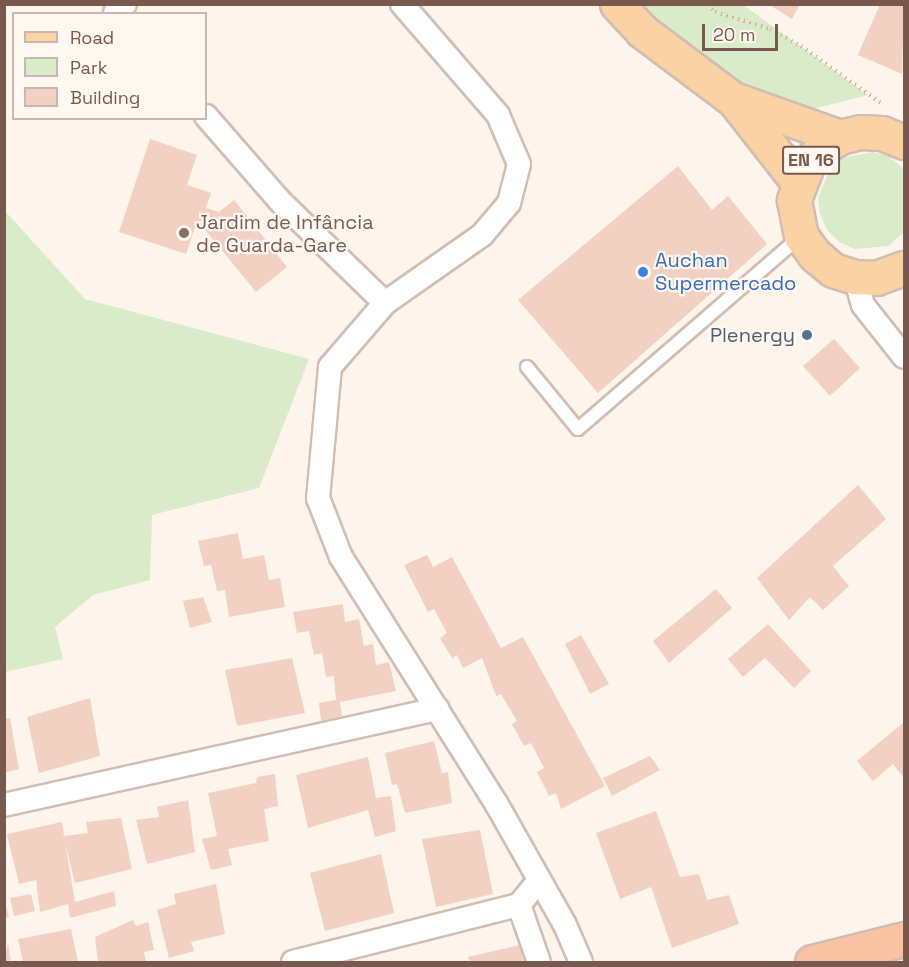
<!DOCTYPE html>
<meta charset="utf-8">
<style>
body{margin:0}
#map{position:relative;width:909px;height:967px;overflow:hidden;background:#fdf4eb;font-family:"Space Grotesk",sans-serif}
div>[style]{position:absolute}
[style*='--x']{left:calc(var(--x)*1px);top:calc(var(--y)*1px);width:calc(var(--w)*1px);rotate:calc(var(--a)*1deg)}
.green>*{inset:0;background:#d9ebc8}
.building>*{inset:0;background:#f2d1c2}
.path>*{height:4px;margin-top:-2px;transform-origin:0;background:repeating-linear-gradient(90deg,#d8b4a4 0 1.5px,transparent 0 6px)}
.roads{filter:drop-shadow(2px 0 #d2bdb2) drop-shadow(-2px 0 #d2bdb2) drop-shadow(0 2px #d2bdb2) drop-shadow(0 -2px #d2bdb2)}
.service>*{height:12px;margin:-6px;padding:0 6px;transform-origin:6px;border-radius:6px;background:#fff}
.minor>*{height:22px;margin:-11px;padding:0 11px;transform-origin:11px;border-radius:11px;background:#fff}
.primary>*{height:33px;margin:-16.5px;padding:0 16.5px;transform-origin:16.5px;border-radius:16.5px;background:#fad2a4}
.trunk>*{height:33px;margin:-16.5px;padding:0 16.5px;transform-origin:16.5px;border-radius:16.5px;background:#f8c2a3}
.dots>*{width:16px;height:16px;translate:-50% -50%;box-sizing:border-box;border:3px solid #fff8f1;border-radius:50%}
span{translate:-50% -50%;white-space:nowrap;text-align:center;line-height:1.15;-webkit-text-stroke:4.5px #fff8f1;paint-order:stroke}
.shield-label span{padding:2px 4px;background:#fff8f1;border:2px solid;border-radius:4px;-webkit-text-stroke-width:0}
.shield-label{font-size:18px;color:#79584d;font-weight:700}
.education-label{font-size:20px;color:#785e54}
.left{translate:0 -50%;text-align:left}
.shop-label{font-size:20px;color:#366cbe}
.service-label{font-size:20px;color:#4e5e75}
.right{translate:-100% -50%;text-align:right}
.frame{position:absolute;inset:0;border:6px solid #79584d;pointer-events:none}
.legend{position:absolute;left:12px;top:12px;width:195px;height:108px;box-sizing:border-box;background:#fff8f1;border:2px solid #c9b8af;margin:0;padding:8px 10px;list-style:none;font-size:18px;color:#79584d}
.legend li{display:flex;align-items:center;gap:12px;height:30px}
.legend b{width:30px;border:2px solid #c9b8af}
.scale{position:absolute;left:702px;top:24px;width:76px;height:27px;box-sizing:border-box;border:3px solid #79584d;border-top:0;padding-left:8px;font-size:18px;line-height:21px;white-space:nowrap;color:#79584d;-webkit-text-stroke:4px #fff8f1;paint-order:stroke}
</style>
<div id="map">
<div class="green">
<i style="clip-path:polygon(630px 5px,743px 5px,868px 95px,809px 110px,755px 96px)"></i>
<i style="clip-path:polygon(873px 152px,888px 156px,904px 169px,904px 232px,888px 246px,855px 249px,839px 242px,827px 230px,820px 214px,818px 198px,830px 169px,842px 158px)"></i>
<i style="clip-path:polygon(4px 210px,85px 299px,309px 359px,259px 488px,152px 515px,150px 580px,93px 595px,55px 627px,63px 659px,5px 672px)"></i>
</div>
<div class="building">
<i style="clip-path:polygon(768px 4px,800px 4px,792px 19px)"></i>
<i style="clip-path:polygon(880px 4px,904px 4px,902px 74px,858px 55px)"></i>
<i style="clip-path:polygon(150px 139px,197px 155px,187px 185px,211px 193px,206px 208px,219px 212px,234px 200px,287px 267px,256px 292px,202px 226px,196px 224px,186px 254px,119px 232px)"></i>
<i style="clip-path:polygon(678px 166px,712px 210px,728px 196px,767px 244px,598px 393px,518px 300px)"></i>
<i style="clip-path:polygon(834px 339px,860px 368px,830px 396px,803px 366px)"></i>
<i style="clip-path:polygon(858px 485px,886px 519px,833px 566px,849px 586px,823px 610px,810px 597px,789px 620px,757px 578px)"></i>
<i style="clip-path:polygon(238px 533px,243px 559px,264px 555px,269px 580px,280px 578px,285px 607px,229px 617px,225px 590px,217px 591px,211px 565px,204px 566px,198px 541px)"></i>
<i style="clip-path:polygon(427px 555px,433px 567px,452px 557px,501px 648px,523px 637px,605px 786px,561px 809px,556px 793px,549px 796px,537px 772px,544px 768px,531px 743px,524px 746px,512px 724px,517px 721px,501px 694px,496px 696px,482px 658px,463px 668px,457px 655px,452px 658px,440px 638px,447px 633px,434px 609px,428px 612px,404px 565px)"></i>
<i style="clip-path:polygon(716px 589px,732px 608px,669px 663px,653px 641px)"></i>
<i style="clip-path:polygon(203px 597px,212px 622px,190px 628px,183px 601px)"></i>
<i style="clip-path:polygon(343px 604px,345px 622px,359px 619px,364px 646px,373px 644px,376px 665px,389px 662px,396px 691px,340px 702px,342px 716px,321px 721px,319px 703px,336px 700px,334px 676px,326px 677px,322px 653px,314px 655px,309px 631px,297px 633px,293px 612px)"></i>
<i style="clip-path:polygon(768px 624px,811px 671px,794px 688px,765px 658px,743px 677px,728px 659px)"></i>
<i style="clip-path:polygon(581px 635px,609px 684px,590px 694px,565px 644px)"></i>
<i style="clip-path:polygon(292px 658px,305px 713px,237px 726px,225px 670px)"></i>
<i style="clip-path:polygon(90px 698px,100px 756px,39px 773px,27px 717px)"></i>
<i style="clip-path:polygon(10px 718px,19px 769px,4px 773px,4px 719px)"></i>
<i style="clip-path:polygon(904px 722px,904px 778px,893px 764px,873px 781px,857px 761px)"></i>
<i style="clip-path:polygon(434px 741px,442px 773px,448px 772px,452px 803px,405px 813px,397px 784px,392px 785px,385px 753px)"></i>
<i style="clip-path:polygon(650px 756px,660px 770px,612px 796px,603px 778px)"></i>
<i style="clip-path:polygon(368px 757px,376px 798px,391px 796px,396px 831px,375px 837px,368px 810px,308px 828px,296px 775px)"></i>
<i style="clip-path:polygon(275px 774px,278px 806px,264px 809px,269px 841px,228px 849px,232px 865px,211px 870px,202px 839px,217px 836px,208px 793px,256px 783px,257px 777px)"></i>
<i style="clip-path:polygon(188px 800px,195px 852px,147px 864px,136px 820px,159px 817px,157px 807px)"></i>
<i style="clip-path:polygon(656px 811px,680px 877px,699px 874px,707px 900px,729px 895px,739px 924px,672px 948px,651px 887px,620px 899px,596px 833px)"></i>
<i style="clip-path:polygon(121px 818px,132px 869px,75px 883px,65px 843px,75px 902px,114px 891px,116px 906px,70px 918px,68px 904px,40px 912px,36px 880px,19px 884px,7px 834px,62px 822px,64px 836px,88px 833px,86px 822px)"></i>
<i style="clip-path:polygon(480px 830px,493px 894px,436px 907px,422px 839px)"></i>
<i style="clip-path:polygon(381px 854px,394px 913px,325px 931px,310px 873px)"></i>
<i style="clip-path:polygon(216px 884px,225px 934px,191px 942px,194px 951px,169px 958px,157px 910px,176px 904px,174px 894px)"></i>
<i style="clip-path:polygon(31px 894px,35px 911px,14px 916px,10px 898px)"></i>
<i style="clip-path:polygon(4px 900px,9px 917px,4px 918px)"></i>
<i style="clip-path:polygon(133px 920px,136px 926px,148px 922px,154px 950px,144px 952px,146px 962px,98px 962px,95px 937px)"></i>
<i style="clip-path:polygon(71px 929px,78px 962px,23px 962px,18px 939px)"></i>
<i style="clip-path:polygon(8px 943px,11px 962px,4px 962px)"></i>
<i style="clip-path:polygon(520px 945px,524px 962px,470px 962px,468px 957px)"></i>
</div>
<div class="path">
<i style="--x:708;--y:4;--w:11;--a:49"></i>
<i style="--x:715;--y:12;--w:58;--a:17.2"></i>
<i style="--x:770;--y:29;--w:35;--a:29"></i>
<i style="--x:801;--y:46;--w:98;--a:35.5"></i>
</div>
<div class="roads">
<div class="service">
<i style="--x:527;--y:367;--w:80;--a:50.6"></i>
<i style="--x:578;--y:429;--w:295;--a:-40.9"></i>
</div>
<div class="minor">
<i style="--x:402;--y:4;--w:147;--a:49.1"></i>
<i style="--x:498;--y:115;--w:53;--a:66.8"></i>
<i style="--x:519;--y:164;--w:40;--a:104.4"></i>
<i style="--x:509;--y:203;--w:42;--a:130.2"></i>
<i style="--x:482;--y:235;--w:118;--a:145"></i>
<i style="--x:385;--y:303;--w:84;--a:130.7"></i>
<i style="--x:330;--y:367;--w:132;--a:95.2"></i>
<i style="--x:318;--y:498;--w:63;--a:68.7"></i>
<i style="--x:341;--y:557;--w:291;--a:57.8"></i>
<i style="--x:496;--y:803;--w:140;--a:60.5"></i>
<i style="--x:565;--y:925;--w:40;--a:66.6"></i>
<i style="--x:115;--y:13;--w:13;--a:-42"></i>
<i style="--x:206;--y:116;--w:113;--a:49"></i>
<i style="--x:280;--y:201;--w:146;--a:44.2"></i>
<i style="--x:855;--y:277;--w:29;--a:74"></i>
<i style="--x:863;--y:305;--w:66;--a:51.7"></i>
<i style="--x:4;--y:805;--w:444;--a:-12.5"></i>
<i style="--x:519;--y:905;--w:60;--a:70.7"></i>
<i style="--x:293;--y:962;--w:233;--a:-14.2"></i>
<i style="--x:519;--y:905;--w:32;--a:-51"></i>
</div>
<div class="primary">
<i style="--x:617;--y:4;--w:37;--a:47"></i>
<i style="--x:642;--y:31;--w:115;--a:36.9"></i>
<i style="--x:734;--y:100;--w:104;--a:52"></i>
<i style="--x:736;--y:100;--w:110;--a:19.6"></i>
<i style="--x:904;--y:142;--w:24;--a:-158"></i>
<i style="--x:882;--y:133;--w:21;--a:-177"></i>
<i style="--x:861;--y:132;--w:22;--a:167"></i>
<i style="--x:840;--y:137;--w:21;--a:149"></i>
<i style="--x:822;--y:148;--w:21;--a:133"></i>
<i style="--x:808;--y:163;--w:40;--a:111"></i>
<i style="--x:794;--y:200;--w:37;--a:79"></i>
<i style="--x:801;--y:236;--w:24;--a:54"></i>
<i style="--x:815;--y:255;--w:23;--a:40"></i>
<i style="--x:833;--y:270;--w:23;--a:18"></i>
<i style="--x:855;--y:277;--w:21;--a:3"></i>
<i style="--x:876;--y:278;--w:30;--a:-20"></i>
</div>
<div class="trunk">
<i style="--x:812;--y:962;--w:95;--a:-14"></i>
</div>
</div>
<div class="dots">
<i style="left:184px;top:233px;background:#8d6e63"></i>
<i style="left:643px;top:272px;background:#3f7fe0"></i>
<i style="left:807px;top:335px;background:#5c6f8a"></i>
</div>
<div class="shield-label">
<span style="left:811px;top:160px">EN 16</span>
</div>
<div class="education-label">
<span class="left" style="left:196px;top:234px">Jardim de Infância<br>de Guarda-Gare</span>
</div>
<div class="shop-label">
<span class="left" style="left:655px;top:272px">Auchan<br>Supermercado</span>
</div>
<div class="service-label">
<span class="right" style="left:795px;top:335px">Plenergy</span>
</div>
<div class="frame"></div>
<ul class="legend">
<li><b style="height:8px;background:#fad2a4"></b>Road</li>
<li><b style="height:16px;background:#d9ebc8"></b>Park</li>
<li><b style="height:16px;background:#f2d1c2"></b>Building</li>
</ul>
<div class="scale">20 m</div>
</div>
